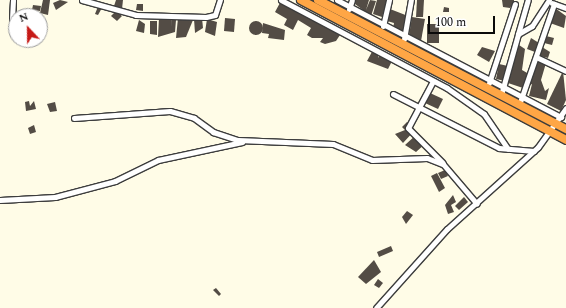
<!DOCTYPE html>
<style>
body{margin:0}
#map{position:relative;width:566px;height:308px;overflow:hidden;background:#fffce7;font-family:Spectral,serif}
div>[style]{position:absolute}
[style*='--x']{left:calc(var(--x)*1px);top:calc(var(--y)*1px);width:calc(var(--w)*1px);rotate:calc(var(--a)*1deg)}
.building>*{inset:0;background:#534c45}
.round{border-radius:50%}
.roads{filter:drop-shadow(1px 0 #3d3d3d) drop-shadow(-1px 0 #3d3d3d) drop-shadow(0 1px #3d3d3d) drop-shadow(0 -1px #3d3d3d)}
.minor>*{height:5px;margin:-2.5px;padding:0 2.5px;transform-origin:2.5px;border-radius:2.5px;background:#fff}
.highway>*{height:8px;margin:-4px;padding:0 4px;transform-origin:4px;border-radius:4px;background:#ffa645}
span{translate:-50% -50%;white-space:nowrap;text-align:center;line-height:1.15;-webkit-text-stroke:4px #fff;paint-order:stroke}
.north{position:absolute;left:8px;top:8px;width:40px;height:40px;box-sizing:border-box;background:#fff;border:1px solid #9d9d9d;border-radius:50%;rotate:338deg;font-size:11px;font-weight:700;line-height:16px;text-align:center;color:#0a0a0a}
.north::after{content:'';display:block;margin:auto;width:14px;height:18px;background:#c61916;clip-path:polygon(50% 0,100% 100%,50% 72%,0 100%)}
.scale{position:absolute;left:428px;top:16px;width:67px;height:18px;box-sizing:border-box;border:2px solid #0a0a0a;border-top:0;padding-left:5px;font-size:12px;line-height:14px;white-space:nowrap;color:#0a0a0a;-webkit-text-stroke:3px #fff;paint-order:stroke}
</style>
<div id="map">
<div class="building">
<i style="clip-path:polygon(43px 0,50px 0,48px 15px,40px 13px)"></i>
<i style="clip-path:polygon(60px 0,68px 2px,56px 10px,53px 3px)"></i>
<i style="clip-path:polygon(116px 0,123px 0,122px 9px,114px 6px)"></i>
<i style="clip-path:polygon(356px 0,369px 0,366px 10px,370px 0,376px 1px,371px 16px,355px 4px)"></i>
<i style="clip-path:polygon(377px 0,387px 0,382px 17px,373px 14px)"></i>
<i style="clip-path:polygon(417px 0,424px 0,423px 17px,416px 17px)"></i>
<i style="clip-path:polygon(502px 0,514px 0,514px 2px,510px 8px,503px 7px)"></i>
<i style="clip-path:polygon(281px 1px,342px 32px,336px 41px,325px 44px,320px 42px,323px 38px,312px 38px,307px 35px,311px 28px,298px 20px,293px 30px,284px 25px,287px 19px,275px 12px)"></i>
<i style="clip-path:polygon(99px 4px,103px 6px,98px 15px,95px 14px)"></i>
<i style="clip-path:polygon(137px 4px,143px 4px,143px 11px,136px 10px)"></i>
<i style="clip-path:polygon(33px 5px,41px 6px,40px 11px,32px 10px)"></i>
<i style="clip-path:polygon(444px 7px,449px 8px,449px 12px,443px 12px)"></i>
<i style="clip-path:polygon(555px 8px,566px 16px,564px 28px,550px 23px)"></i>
<i style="clip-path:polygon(390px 9px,408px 16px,404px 31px,393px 29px,394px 23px,387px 21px)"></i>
<i style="clip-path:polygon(116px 11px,122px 16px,117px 21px,111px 16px)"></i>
<i style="clip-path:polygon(40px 16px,43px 16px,42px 27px,40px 27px)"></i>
<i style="clip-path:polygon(412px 17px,425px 19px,421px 41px,409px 35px)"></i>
<i style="clip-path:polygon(159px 18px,172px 19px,171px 28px,172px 20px,176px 20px,175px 32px,158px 37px)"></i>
<i style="clip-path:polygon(178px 18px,193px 20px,186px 37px,176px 38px)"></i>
<i style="clip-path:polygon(202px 18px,203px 28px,195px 33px,194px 19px)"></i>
<i style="clip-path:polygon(225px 18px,235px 19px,234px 32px,224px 31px)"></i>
<i style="clip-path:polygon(207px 19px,217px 22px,215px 36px,205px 32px)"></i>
<i style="clip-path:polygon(139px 20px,145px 24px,144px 33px,136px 31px)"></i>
<i style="clip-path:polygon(150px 21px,157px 21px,157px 35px,150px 34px)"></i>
<i class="round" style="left:249px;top:21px;width:14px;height:14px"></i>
<i style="clip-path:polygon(263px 23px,285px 30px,284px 40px,268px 38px,269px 34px,262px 33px)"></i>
<i style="clip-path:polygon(427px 24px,439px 24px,439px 43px,427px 43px)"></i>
<i style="clip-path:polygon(546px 36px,554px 38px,552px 45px,544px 43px)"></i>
<i style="clip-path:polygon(531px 38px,539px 43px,535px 52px,527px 49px)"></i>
<i style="clip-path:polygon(519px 45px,525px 49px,522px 70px,529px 74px,529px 83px,537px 60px,546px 63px,541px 80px,545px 91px,549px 88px,546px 100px,529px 96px,532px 84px,523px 88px,508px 83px)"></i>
<i style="clip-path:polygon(482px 47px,495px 51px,489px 62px,477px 55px)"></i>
<i style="clip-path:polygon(542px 47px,550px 52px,548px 58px,540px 56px)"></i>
<i style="clip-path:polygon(373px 50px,378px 53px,378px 58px,380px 53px,393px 59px,388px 69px,367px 61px)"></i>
<i style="clip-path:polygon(499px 64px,508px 66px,505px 81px,496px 79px)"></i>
<i style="clip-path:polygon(563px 71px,566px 100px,561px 111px,547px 104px)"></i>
<i style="clip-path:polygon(430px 93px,443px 99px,438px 109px,425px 103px)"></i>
<i style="clip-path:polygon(29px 101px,30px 106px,34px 101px,36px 109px,26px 111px,25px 102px)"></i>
<i style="clip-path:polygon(55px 102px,57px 111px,50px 112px,47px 104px)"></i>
<i style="clip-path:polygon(407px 122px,415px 130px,403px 143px,395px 134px,405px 130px,402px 127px)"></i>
<i style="clip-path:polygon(34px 125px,36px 132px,30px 134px,28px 128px)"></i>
<i style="clip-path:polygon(416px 135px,417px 142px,421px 138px,426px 143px,416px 152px,405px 145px)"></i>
<i style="clip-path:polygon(445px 170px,448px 176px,441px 179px,438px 173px)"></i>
<i style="clip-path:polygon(437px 173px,445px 188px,439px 192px,431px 176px)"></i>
<i style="clip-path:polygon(453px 195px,456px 202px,451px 205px,454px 212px,448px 214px,445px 205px)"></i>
<i style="clip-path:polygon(464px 197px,468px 202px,459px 210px,455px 206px)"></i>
<i style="clip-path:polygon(407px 211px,413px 215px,406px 224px,402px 217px)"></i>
<i style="clip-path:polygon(391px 246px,393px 251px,379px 257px,377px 252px)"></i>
<i style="clip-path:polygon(374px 260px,381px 272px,366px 284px,358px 277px)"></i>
<i style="clip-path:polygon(378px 279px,383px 283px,379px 288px,374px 285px)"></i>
<i style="clip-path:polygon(216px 288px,221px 294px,219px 296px,213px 290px)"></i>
</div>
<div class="roads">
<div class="minor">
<i style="--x:82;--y:0;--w:56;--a:15.5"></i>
<i style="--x:136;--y:15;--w:70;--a:1.6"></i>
<i style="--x:206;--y:17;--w:9;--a:-13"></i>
<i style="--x:215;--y:15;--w:16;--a:-72"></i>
<i style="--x:281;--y:0;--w:188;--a:27.9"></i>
<i style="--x:447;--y:88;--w:45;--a:35.1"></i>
<i style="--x:484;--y:114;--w:42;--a:55.6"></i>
<i style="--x:337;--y:0;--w:253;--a:27.6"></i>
<i style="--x:552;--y:3;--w:15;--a:20"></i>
<i style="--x:349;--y:9;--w:9;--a:-72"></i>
<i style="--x:12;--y:19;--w:19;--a:-87"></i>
<i style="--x:383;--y:26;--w:27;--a:-77"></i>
<i style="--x:518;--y:34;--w:35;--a:-74"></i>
<i style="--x:404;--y:39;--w:40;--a:-80"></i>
<i style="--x:536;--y:57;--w:33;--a:25"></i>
<i style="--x:433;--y:81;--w:53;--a:118"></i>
<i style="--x:408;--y:128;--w:49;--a:45"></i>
<i style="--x:489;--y:83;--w:83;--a:-71.8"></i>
<i style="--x:393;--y:94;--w:119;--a:27"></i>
<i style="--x:499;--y:148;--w:35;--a:5"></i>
<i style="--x:501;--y:95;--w:63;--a:-74.4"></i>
<i style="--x:518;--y:34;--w:16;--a:-30"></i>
<i style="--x:532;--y:26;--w:31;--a:-57"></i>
<i style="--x:519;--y:105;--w:107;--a:-70.9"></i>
<i style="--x:74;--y:118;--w:96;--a:-4.2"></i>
<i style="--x:170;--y:111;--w:25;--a:16"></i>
<i style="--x:194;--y:118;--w:24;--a:36"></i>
<i style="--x:213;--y:132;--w:26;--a:18"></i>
<i style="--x:238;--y:140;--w:95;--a:2.4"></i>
<i style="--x:333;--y:144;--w:42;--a:22.3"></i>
<i style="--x:372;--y:160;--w:55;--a:-2.1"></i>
<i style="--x:427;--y:158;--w:17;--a:21"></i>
<i style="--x:443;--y:164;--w:52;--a:49.6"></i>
<i style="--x:0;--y:200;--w:55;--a:-3.1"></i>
<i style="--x:55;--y:197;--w:62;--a:-14.9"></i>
<i style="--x:115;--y:181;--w:48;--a:-26"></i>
<i style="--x:158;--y:160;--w:86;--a:-12.1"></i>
<i style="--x:376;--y:308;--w:106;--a:-48.1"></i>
<i style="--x:447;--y:229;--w:122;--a:-42"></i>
<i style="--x:538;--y:147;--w:48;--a:-54.3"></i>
</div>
<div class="highway">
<i style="--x:301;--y:0;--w:300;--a:27.8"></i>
<i style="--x:318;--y:0;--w:280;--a:27.5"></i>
</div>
</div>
<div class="north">N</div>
<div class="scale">100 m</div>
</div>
